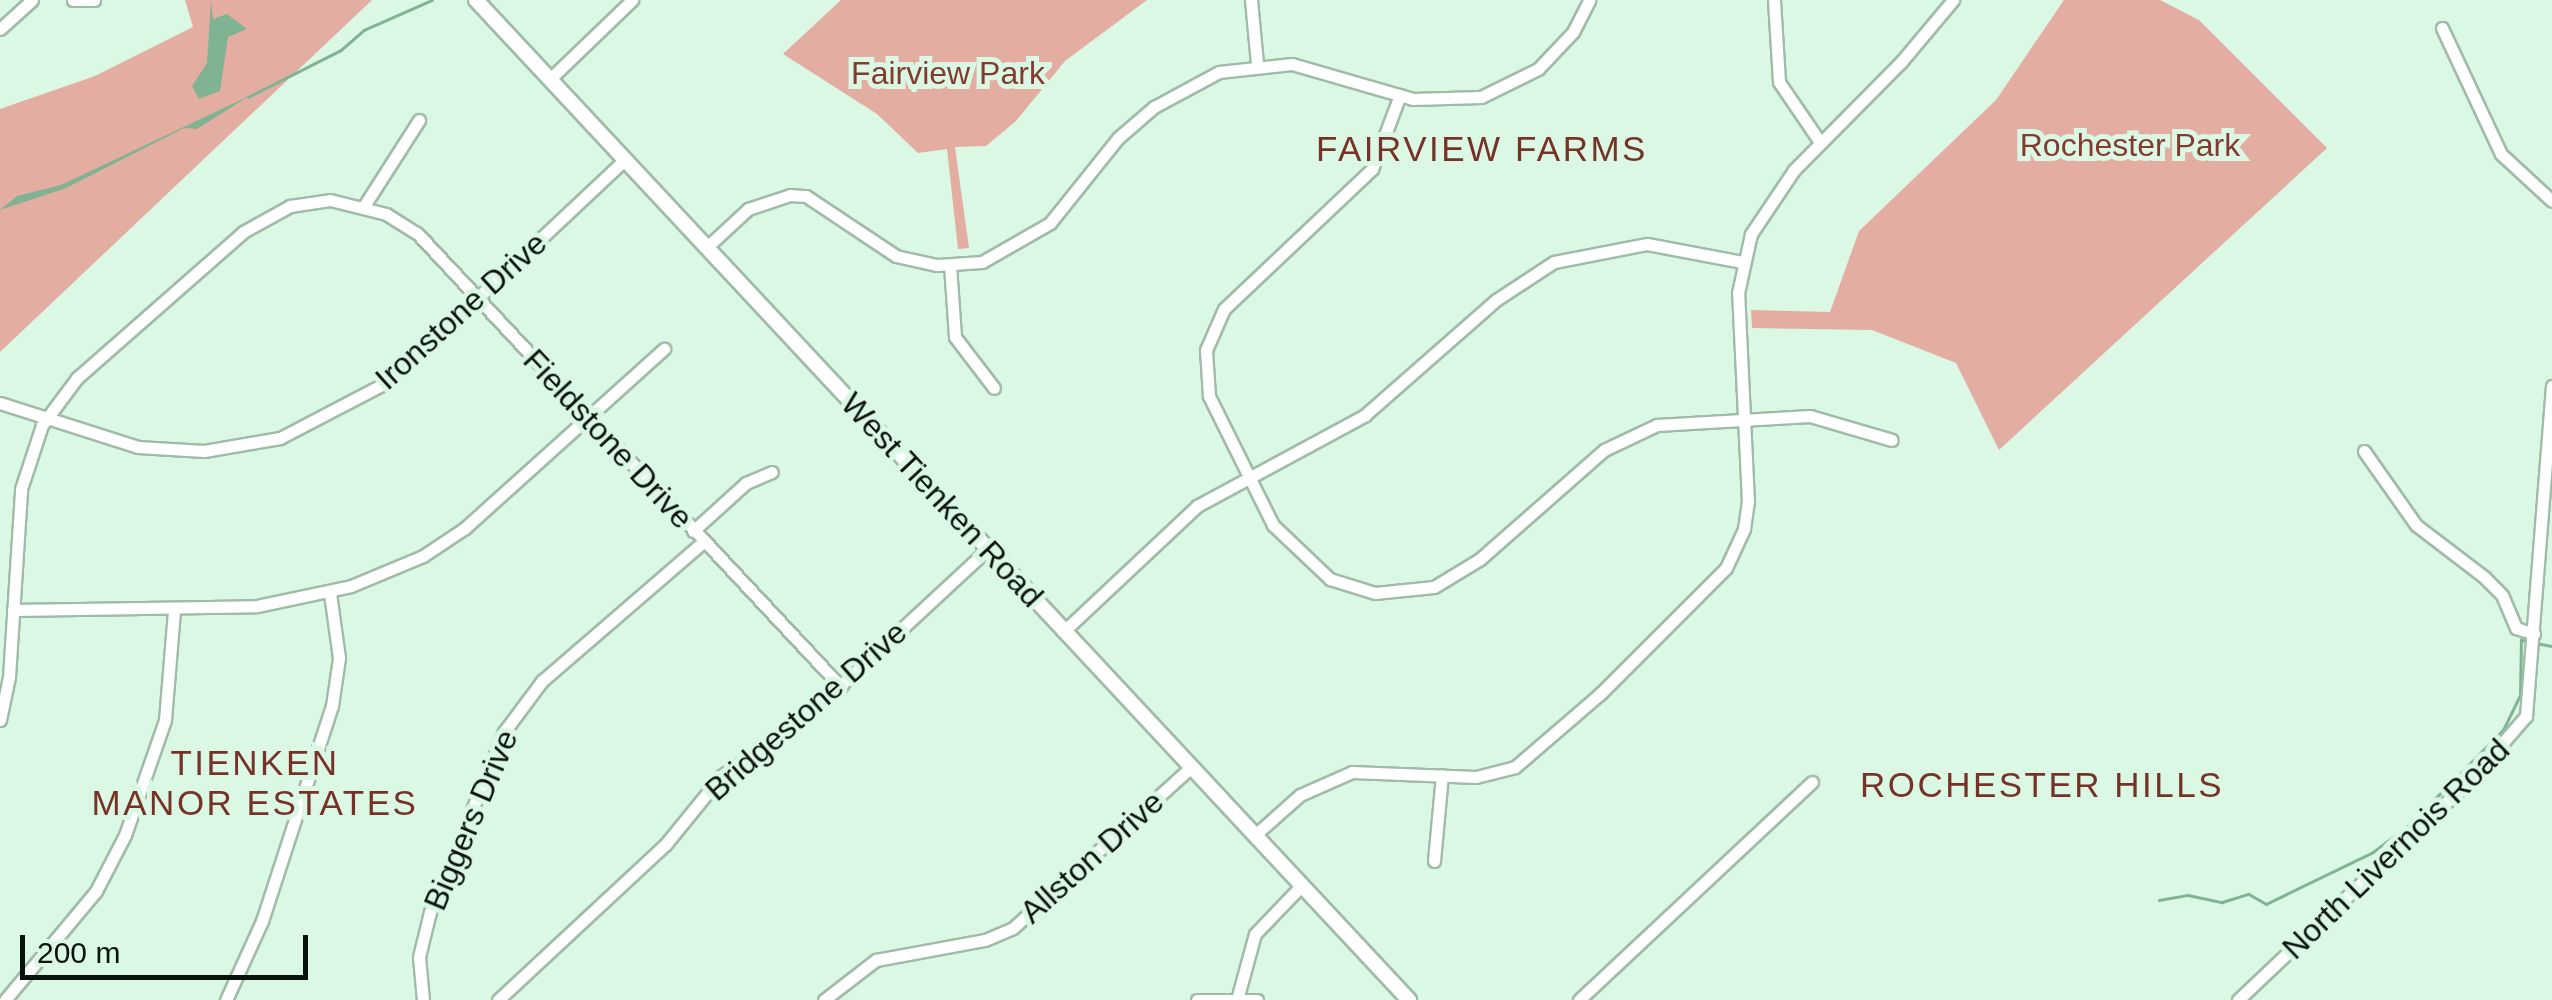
<!DOCTYPE html>
<style>
body{margin:0}
#map{position:relative;width:2552px;height:1000px;overflow:hidden;background:#dbf8e5;font-family:Helvetica,sans-serif}
div>[style]{position:absolute}
[style*='--x']{left:calc(var(--x)*1px);top:calc(var(--y)*1px);width:calc(var(--w)*1px);rotate:calc(var(--a)*1deg)}
.green>*{inset:0;background:#e4ada2}
.water>*{inset:0;background:#80b392}
.stream>*{height:2.5px;margin:-1.25px;padding:0 1.25px;transform-origin:1.25px;border-radius:1.25px;background:#80b392}
.roads{filter:drop-shadow(2px 0 #a0bca9) drop-shadow(-2px 0 #a0bca9) drop-shadow(0 2px #a0bca9) drop-shadow(0 -2px #a0bca9)}
.minor>*{height:11px;margin:-5.5px;padding:0 5.5px;transform-origin:5.5px;border-radius:5.5px;background:#fff}
.tertiary>*{height:14px;margin:-7px;padding:0 7px;transform-origin:7px;border-radius:7px;background:#fff}
span{translate:-50% -50%;white-space:nowrap;text-align:center;line-height:1.15;-webkit-text-stroke:10px #dbf8e5;paint-order:stroke}
.park-label{font-size:32px;color:#833b2f}
.street-label{font-size:32px;color:#09130c}
.neighbourhood-label{font-size:35px;color:#773227;letter-spacing:2.5px}
.scale{position:absolute;left:20px;top:935px;width:288px;height:45px;box-sizing:border-box;border:5px solid #09130c;border-top:0;padding-left:12px;font-size:30px;line-height:35px;white-space:nowrap;color:#09130c;-webkit-text-stroke:8px #dbf8e5;paint-order:stroke}
</style>
<div id="map">
<div class="green">
<i style="clip-path:polygon(185px 0,372px 0,0 352px,0 109px,95px 76px,193px 27px)"></i>
<i style="clip-path:polygon(841px 0,1147px 0,1065px 61px,1016px 121px,986px 146px,955px 147px,969px 248px,958px 249px,947px 149px,918px 153px,877px 114px,783px 54px)"></i>
<i style="clip-path:polygon(2064px 0,2160px 0,2199px 20px,2327px 148px,1999px 450px,1956px 363px,1872px 330px,1752px 328px,1751px 310px,1830px 312px,1859px 231px,1996px 100px)"></i>
</div>
<div class="water">
<i style="clip-path:polygon(211px 0,213px 19px,227px 14px,247px 29px,228px 37px,220px 91px,199px 99px,192px 86px,207px 63px)"></i>
<i style="clip-path:polygon(249px 96px,197px 129px,184px 128px,66px 188px,0 210px,17px 196px,61px 185px)"></i>
</div>
<div class="stream">
<i style="--x:248;--y:97;--w:104;--a:-26.8"></i>
<i style="--x:341;--y:50;--w:30;--a:-41"></i>
<i style="--x:364;--y:30;--w:74;--a:-23.8"></i>
<i style="--x:2536;--y:643;--w:16;--a:11"></i>
<i style="--x:2159;--y:900;--w:29;--a:-10"></i>
<i style="--x:2188;--y:895;--w:35;--a:12"></i>
<i style="--x:2222;--y:902;--w:28;--a:-17"></i>
<i style="--x:2249;--y:894;--w:20;--a:30"></i>
<i style="--x:2266;--y:904;--w:119;--a:-25.9"></i>
<i style="--x:2373;--y:852;--w:45;--a:-36.9"></i>
<i style="--x:2409;--y:825;--w:134;--a:-45.3"></i>
<i style="--x:2503;--y:730;--w:39;--a:-64"></i>
<i style="--x:2520;--y:695;--w:55;--a:-89"></i>
<i style="--x:2521;--y:640;--w:7;--a:8"></i>
</div>
<div class="roads">
<div class="minor">
<i style="--x:73;--y:0;--w:21;--a:0"></i>
<i style="--x:1251;--y:0;--w:64;--a:84.6"></i>
<i style="--x:1774;--y:0;--w:82;--a:86.5"></i>
<i style="--x:1779;--y:82;--w:73;--a:55.7"></i>
<i style="--x:2442;--y:28;--w:139;--a:64.9"></i>
<i style="--x:2501;--y:154;--w:69;--a:42.7"></i>
<i style="--x:0;--y:29;--w:43;--a:-42.2"></i>
<i style="--x:550;--y:79;--w:114;--a:-43.9"></i>
<i style="--x:1400;--y:95;--w:79;--a:110.7"></i>
<i style="--x:1372;--y:169;--w:204;--a:136.6"></i>
<i style="--x:1224;--y:309;--w:45;--a:113.7"></i>
<i style="--x:1206;--y:350;--w:46;--a:86.3"></i>
<i style="--x:1209;--y:396;--w:144;--a:63.6"></i>
<i style="--x:1273;--y:525;--w:79;--a:43.5"></i>
<i style="--x:1330;--y:579;--w:47;--a:17.3"></i>
<i style="--x:1375;--y:593;--w:59;--a:-5.8"></i>
<i style="--x:1434;--y:587;--w:54;--a:-31.3"></i>
<i style="--x:1480;--y:559;--w:165;--a:-41.3"></i>
<i style="--x:1604;--y:450;--w:59;--a:-25.3"></i>
<i style="--x:1657;--y:425;--w:153;--a:-3.4"></i>
<i style="--x:1810;--y:416;--w:85;--a:16.3"></i>
<i style="--x:364;--y:206;--w:102;--a:-57.4"></i>
<i style="--x:707;--y:247;--w:56;--a:-42.8"></i>
<i style="--x:748;--y:209;--w:44;--a:-18.4"></i>
<i style="--x:790;--y:195;--w:16;--a:4"></i>
<i style="--x:806;--y:196;--w:108;--a:33.7"></i>
<i style="--x:896;--y:256;--w:42;--a:12.4"></i>
<i style="--x:937;--y:265;--w:45;--a:-3.8"></i>
<i style="--x:982;--y:262;--w:78;--a:-29.8"></i>
<i style="--x:1050;--y:223;--w:109;--a:-51.3"></i>
<i style="--x:1118;--y:138;--w:48;--a:-40.7"></i>
<i style="--x:1154;--y:107;--w:74;--a:-28.3"></i>
<i style="--x:1219;--y:72;--w:73;--a:-6.3"></i>
<i style="--x:1292;--y:64;--w:126;--a:16.1"></i>
<i style="--x:1413;--y:99;--w:68;--a:-1.7"></i>
<i style="--x:1481;--y:97;--w:64;--a:-26.2"></i>
<i style="--x:1538;--y:69;--w:51;--a:-46.6"></i>
<i style="--x:1573;--y:32;--w:36;--a:-63"></i>
<i style="--x:950;--y:265;--w:72;--a:86"></i>
<i style="--x:955;--y:337;--w:64;--a:52.6"></i>
<i style="--x:0;--y:403;--w:145;--a:17.7"></i>
<i style="--x:138;--y:447;--w:66;--a:3.5"></i>
<i style="--x:204;--y:451;--w:77;--a:-9.7"></i>
<i style="--x:280;--y:438;--w:123;--a:-27.6"></i>
<i style="--x:389;--y:381;--w:324;--a:-43.2"></i>
<i style="--x:2364;--y:451;--w:90;--a:54.9"></i>
<i style="--x:2416;--y:525;--w:86;--a:37.4"></i>
<i style="--x:2484;--y:577;--w:25;--a:45"></i>
<i style="--x:2502;--y:595;--w:36;--a:67"></i>
<i style="--x:2516;--y:628;--w:19;--a:18"></i>
<i style="--x:693;--y:531;--w:72;--a:-42.2"></i>
<i style="--x:746;--y:483;--w:28;--a:-23"></i>
<i style="--x:13;--y:610;--w:244;--a:-0.9"></i>
<i style="--x:257;--y:606;--w:96;--a:-12"></i>
<i style="--x:351;--y:586;--w:78;--a:-22.6"></i>
<i style="--x:423;--y:556;--w:50;--a:-33.7"></i>
<i style="--x:465;--y:528;--w:268;--a:-42"></i>
<i style="--x:1064;--y:631;--w:183;--a:-43.2"></i>
<i style="--x:1197;--y:506;--w:191;--a:-28.4"></i>
<i style="--x:1365;--y:415;--w:174;--a:-41.3"></i>
<i style="--x:1496;--y:300;--w:69;--a:-33.2"></i>
<i style="--x:1554;--y:262;--w:95;--a:-11"></i>
<i style="--x:1647;--y:244;--w:97;--a:10.7"></i>
<i style="--x:0;--y:720;--w:44;--a:-78.2"></i>
<i style="--x:9;--y:677;--w:188;--a:-86.3"></i>
<i style="--x:21;--y:489;--w:67;--a:-71.8"></i>
<i style="--x:42;--y:425;--w:59;--a:-53.3"></i>
<i style="--x:77;--y:378;--w:221;--a:-41.3"></i>
<i style="--x:243;--y:232;--w:54;--a:-29"></i>
<i style="--x:290;--y:206;--w:40;--a:-8.5"></i>
<i style="--x:330;--y:200;--w:58;--a:14"></i>
<i style="--x:386;--y:214;--w:36;--a:32"></i>
<i style="--x:417;--y:233;--w:621;--a:46.96"></i>
<i style="--x:1255;--y:835;--w:60;--a:-41.6"></i>
<i style="--x:1300;--y:795;--w:57;--a:-23.9"></i>
<i style="--x:1352;--y:772;--w:124;--a:2.3"></i>
<i style="--x:1476;--y:777;--w:40;--a:-14.4"></i>
<i style="--x:1515;--y:767;--w:112;--a:-40.7"></i>
<i style="--x:1600;--y:694;--w:178;--a:-45"></i>
<i style="--x:1726;--y:568;--w:43;--a:-65.2"></i>
<i style="--x:1744;--y:529;--w:27;--a:-82"></i>
<i style="--x:1748;--y:502;--w:209;--a:-92.7"></i>
<i style="--x:1738;--y:293;--w:60;--a:-77.6"></i>
<i style="--x:1751;--y:234;--w:77;--a:-56.1"></i>
<i style="--x:1794;--y:170;--w:152;--a:-45.3"></i>
<i style="--x:1901;--y:62;--w:81;--a:-50"></i>
<i style="--x:1434;--y:861;--w:86;--a:-84.7"></i>
<i style="--x:1238;--y:996;--w:64;--a:-74.7"></i>
<i style="--x:1255;--y:934;--w:68;--a:-46.2"></i>
<i style="--x:5;--y:1000;--w:142;--a:-50.1"></i>
<i style="--x:96;--y:891;--w:63;--a:-62.6"></i>
<i style="--x:125;--y:835;--w:122;--a:-70.8"></i>
<i style="--x:165;--y:720;--w:109;--a:-85.3"></i>
<i style="--x:226;--y:1000;--w:87;--a:-65.5"></i>
<i style="--x:262;--y:921;--w:226;--a:-72"></i>
<i style="--x:332;--y:706;--w:49;--a:-81.7"></i>
<i style="--x:339;--y:658;--w:66;--a:-97.9"></i>
<i style="--x:423;--y:1000;--w:43;--a:-95.3"></i>
<i style="--x:419;--y:957;--w:46;--a:-76.3"></i>
<i style="--x:430;--y:912;--w:195;--a:-67.7"></i>
<i style="--x:504;--y:732;--w:64;--a:-53.3"></i>
<i style="--x:542;--y:681;--w:213;--a:-40.8"></i>
<i style="--x:498;--y:1000;--w:228;--a:-42.9"></i>
<i style="--x:665;--y:845;--w:89;--a:-50.9"></i>
<i style="--x:721;--y:776;--w:95;--a:-33.9"></i>
<i style="--x:800;--y:723;--w:256;--a:-42.8"></i>
<i style="--x:824;--y:1000;--w:66;--a:-37.6"></i>
<i style="--x:876;--y:960;--w:111;--a:-10.4"></i>
<i style="--x:985;--y:940;--w:30;--a:-23"></i>
<i style="--x:1013;--y:928;--w:240;--a:-42.1"></i>
<i style="--x:1197;--y:1000;--w:60;--a:0"></i>
<i style="--x:1579;--y:1000;--w:319;--a:-43.1"></i>
<i style="--x:2238;--y:1000;--w:325;--a:-43.5"></i>
<i style="--x:2474;--y:776;--w:79;--a:-49.1"></i>
<i style="--x:2526;--y:716;--w:331;--a:-85.5"></i>
</div>
<div class="tertiary">
<i style="--x:476;--y:0;--w:1368;--a:46.99"></i>
</div>
</div>
<div class="park-label">
<span style="left:948px;top:73px">Fairview Park</span>
<span style="left:2130px;top:145px">Rochester Park</span>
</div>
<div class="street-label">
<span style="left:461px;top:311px;rotate:-42deg">Ironstone Drive</span>
<span style="left:608px;top:439px;rotate:47deg">Fieldstone Drive</span>
<span style="left:942px;top:500px;rotate:47deg">West Tienken Road</span>
<span style="left:806px;top:711px;rotate:-41deg">Bridgestone Drive</span>
<span style="left:471px;top:820px;rotate:-67deg">Biggers Drive</span>
<span style="left:2396px;top:849px;rotate:-44deg">North Livernois Road</span>
<span style="left:1092px;top:857px;rotate:-42deg">Allston Drive</span>
</div>
<div class="neighbourhood-label">
<span style="left:1482px;top:149px">FAIRVIEW FARMS</span>
<span style="left:255px;top:783px">TIENKEN<br>MANOR ESTATES</span>
<span style="left:2042px;top:785px">ROCHESTER HILLS</span>
</div>
<div class="scale">200 m</div>
</div>
